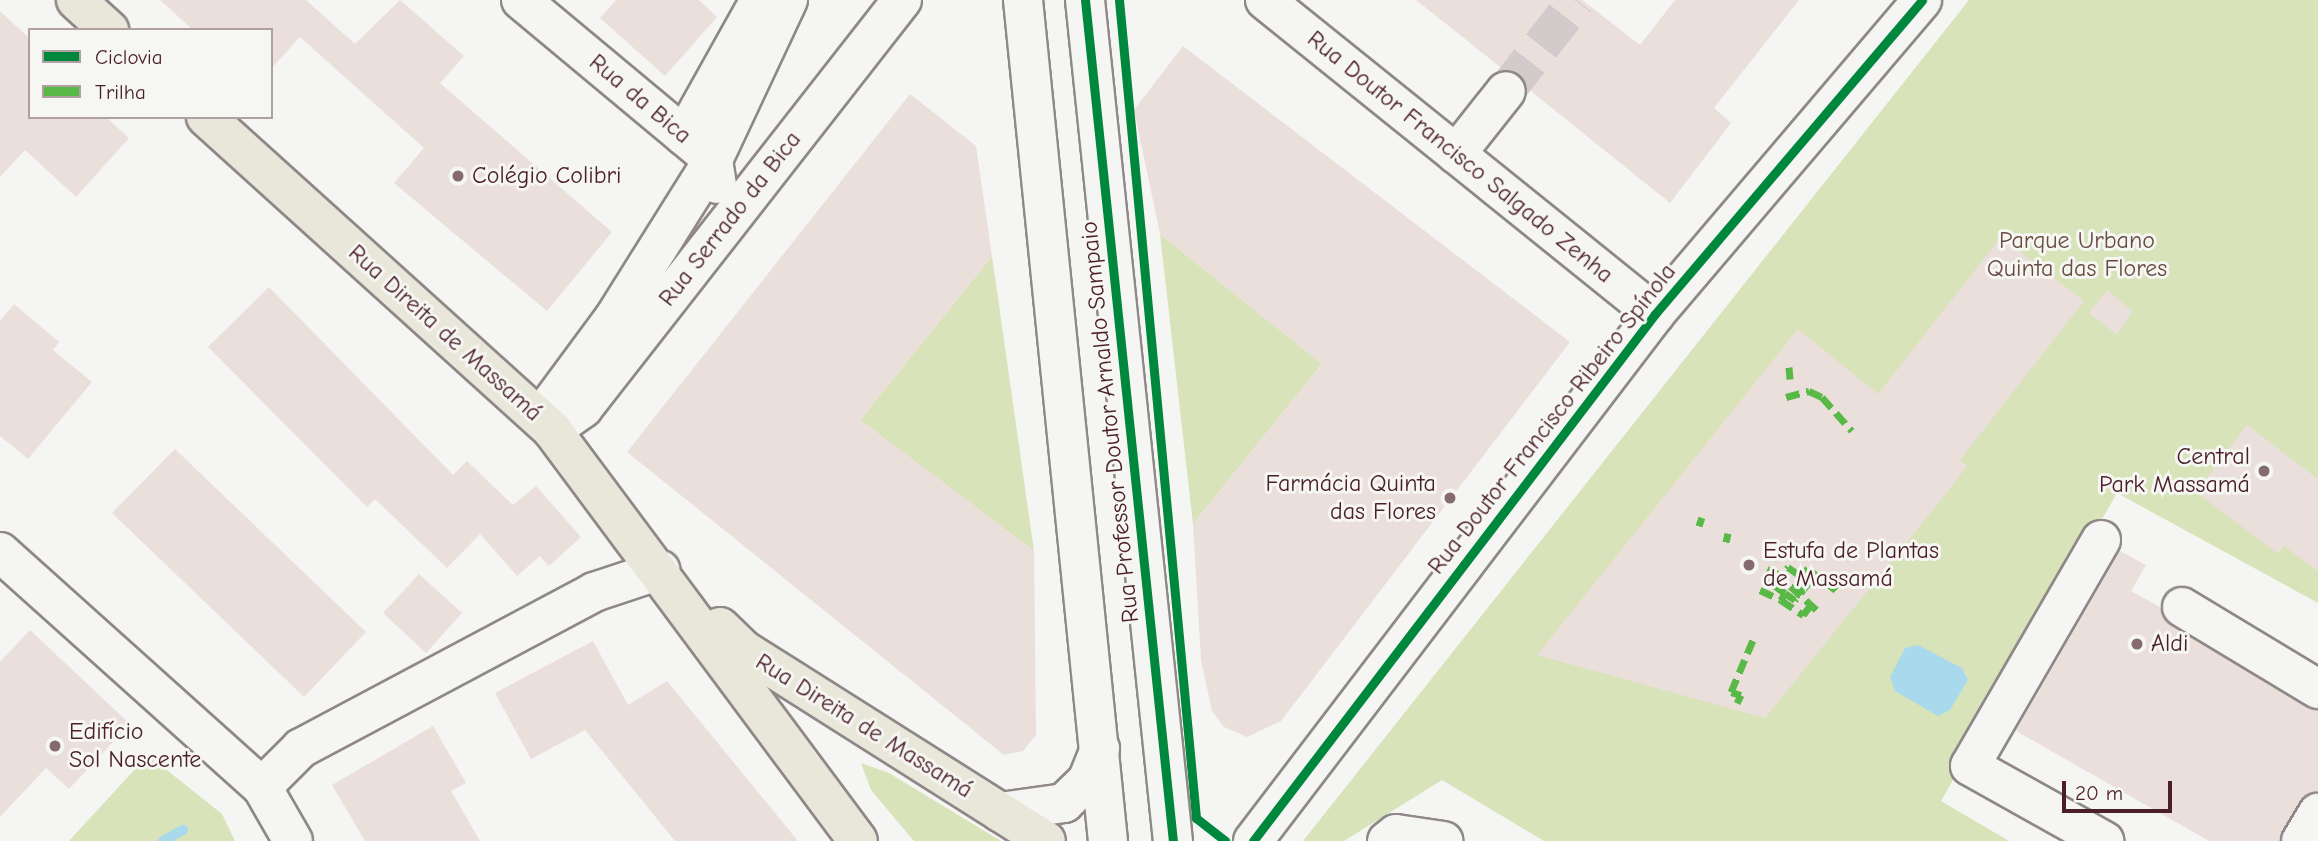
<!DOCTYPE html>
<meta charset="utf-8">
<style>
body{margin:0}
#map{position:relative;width:2318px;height:841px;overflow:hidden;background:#f5f5f3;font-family:"Comic Neue",sans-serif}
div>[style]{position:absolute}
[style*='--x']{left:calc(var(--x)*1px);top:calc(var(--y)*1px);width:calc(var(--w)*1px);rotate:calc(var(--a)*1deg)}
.green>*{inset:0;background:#d8e3b9}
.water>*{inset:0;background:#a9d9ed}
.stream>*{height:10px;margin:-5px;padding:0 5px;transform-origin:5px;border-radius:5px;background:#a9d9ed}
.building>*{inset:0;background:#ebdfdc}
.minor-tunnel>*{height:38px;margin-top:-19px;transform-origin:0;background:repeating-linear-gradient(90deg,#d3cacb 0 38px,transparent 0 57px)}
.roads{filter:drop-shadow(2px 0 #8f8788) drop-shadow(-2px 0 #8f8788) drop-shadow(0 2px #8f8788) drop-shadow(0 -2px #8f8788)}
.minor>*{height:38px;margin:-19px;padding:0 19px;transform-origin:19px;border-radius:19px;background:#f5f5f3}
.major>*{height:38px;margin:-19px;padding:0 19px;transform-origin:19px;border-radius:19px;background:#e9e7da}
.quiet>*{height:7px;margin-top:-3.5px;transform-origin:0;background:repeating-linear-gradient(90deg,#58b947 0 14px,transparent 0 21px)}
.cycleway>*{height:9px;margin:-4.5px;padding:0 4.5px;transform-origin:4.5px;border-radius:4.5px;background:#00873e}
.dots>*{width:19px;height:19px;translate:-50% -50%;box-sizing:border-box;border:4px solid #f6f6f2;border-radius:50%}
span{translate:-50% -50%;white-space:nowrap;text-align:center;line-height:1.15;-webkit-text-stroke:6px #f6f6f2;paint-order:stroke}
.street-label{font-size:24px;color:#4a1f2b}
.poi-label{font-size:24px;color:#4a1f2b}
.left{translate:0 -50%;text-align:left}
.right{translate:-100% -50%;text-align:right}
.park-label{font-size:24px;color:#684c42}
.legend{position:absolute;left:28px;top:28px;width:245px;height:91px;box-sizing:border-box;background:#f6f6f2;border:2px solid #b1a0a2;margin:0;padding:9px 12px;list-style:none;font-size:21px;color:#4a1f2b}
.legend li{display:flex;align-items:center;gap:14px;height:35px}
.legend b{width:35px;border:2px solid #b1a0a2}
.scale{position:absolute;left:2062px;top:781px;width:110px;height:32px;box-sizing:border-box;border:4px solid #4a1f2b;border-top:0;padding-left:9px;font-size:21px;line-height:24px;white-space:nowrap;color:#4a1f2b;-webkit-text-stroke:5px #f6f6f2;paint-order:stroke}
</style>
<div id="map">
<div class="green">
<i style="clip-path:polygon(1969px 0,2318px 0,2318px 603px,2117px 493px,1941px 801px,2009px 841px,1544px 841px,1442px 780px,1344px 841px,1303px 841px)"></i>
<i style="clip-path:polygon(1160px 234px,1322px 364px,1193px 524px)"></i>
<i style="clip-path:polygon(992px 256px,1034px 551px,860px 420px)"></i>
<i style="clip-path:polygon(148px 755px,222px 814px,235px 841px,69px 841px)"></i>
<i style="clip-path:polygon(861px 763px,889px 773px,1001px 841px,914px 841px,871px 790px)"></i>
</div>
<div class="water">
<i style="clip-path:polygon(1918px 645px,1962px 668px,1968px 680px,1950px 710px,1938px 716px,1895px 691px,1890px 677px,1905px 648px)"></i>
</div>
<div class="stream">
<i style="--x:163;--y:841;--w:23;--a:-29"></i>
</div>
<div class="building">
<i style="clip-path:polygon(160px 0,306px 0,355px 44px,400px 0,464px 56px,440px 83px,612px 232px,547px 311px,394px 183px,424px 148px,300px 37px,271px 69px,271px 30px,193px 30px)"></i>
<i style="clip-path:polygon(616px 0,699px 0,717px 17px,665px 76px,600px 18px)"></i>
<i style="clip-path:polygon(1416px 0,1582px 0,1640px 45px,1675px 0,1799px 0,1714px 108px,1731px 123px,1670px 203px,1527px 88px,1519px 74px,1504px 70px)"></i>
<i style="clip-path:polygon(0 11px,30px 39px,30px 117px,106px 117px,129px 138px,76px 197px,25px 150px,0 177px)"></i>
<i style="clip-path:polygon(1183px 46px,1570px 342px,1281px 721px,1247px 737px,1224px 727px,1212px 711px,1201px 660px,1193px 524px,1322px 364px,1160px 234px,1134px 110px)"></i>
<i style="clip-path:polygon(910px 94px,976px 146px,992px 256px,860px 420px,1034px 551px,1036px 735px,1023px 751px,1004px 755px,627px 452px)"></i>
<i style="clip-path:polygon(2001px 237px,2084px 301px,1960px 460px,1967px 466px,1944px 496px,1765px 718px,1537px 655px,1798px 329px,1878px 394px)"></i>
<i style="clip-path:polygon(269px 287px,453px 475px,467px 461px,513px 505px,536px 486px,581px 537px,549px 566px,540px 556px,517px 576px,480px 534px,447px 568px,375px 499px,367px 507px,208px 347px)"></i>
<i style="clip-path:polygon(2107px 290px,2132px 311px,2117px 335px,2089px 313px)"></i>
<i style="clip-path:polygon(14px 304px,59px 342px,53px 350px,92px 382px,28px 459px,0 436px,0 321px)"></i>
<i style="clip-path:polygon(2247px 425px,2318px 479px,2318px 571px,2284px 546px,2278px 554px,2196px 492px)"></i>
<i style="clip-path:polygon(175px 449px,366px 632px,304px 697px,112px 513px)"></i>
<i style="clip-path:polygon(2120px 551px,2146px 565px,2131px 591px,2160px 607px,2170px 625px,2318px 711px,2318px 791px,2299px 802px,2279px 841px,2209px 841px,2016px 731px)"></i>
<i style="clip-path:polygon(419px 574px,462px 613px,426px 653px,383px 613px)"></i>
<i style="clip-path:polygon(30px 630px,130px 724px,69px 789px,46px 768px,0 817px,0 662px)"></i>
<i style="clip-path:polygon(593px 641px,628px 705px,667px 681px,798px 841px,675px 841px,585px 730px,531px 759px,495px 693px)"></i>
<i style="clip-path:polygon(433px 726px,466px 783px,451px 791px,480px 841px,365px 841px,332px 785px)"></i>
</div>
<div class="minor-tunnel">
<i style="--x:1506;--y:91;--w:115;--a:-52"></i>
</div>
<div class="roads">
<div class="minor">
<i style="--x:521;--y:0;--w:250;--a:39.8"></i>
<i style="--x:713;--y:160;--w:24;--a:81"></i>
<i style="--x:1023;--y:0;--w:845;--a:84.23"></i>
<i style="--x:1085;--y:0;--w:846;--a:84.03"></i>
<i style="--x:1265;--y:0;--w:501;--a:38.84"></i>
<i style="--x:684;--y:136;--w:156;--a:-60.8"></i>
<i style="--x:1456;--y:154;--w:80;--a:-51.6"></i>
<i style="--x:540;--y:418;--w:124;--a:-53.5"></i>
<i style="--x:614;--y:318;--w:186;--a:-57.9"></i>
<i style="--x:713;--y:160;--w:177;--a:-64.9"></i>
<i style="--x:552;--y:430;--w:38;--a:-35"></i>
<i style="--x:583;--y:408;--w:518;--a:-51.98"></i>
<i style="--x:2101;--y:540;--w:261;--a:120.1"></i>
<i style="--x:1970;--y:766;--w:154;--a:29.2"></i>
<i style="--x:0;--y:552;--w:352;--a:41.9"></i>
<i style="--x:262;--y:787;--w:55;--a:-45"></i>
<i style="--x:301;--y:748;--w:332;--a:-28"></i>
<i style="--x:594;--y:592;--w:70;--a:-18.4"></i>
<i style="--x:2182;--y:607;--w:159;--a:31.1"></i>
<i style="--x:262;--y:787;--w:62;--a:60.1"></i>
<i style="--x:1000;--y:812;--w:65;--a:-8"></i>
<i style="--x:1064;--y:803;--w:32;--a:-44"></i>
<i style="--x:1087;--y:781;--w:35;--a:-68"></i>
<i style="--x:1253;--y:841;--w:663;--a:-52.66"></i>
<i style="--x:1655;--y:314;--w:412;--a:-49.6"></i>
<i style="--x:1387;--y:841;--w:11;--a:-38"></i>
<i style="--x:1396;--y:834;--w:48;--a:8.5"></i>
<i style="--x:2301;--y:841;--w:33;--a:-59"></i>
</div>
<div class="major">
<i style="--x:76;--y:0;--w:45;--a:42.3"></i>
<i style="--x:206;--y:117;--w:467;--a:42.1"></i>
<i style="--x:552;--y:430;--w:512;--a:53.33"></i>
<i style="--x:720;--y:627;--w:33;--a:44"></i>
<i style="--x:744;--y:650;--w:357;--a:32.3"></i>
</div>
</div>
<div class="quiet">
<i style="--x:1789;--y:367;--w:12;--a:85"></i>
<i style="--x:1786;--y:397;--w:24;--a:-15"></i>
<i style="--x:1809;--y:391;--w:14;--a:25"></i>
<i style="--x:1822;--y:397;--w:45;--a:48.6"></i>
<i style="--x:1699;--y:526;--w:9;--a:-72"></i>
<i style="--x:1726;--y:542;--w:9;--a:-77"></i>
<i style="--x:1773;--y:544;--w:15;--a:28"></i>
<i style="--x:1775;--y:572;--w:61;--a:42.3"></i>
<i style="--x:1798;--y:574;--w:11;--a:-27"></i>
<i style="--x:1808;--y:569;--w:36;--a:37"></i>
<i style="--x:1766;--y:580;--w:21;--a:-65"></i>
<i style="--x:1760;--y:590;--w:23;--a:25"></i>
<i style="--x:1781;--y:600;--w:8;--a:-60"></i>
<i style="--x:1785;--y:593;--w:14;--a:-144"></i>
<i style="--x:1774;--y:585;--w:23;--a:-52"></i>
<i style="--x:1788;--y:567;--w:26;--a:36"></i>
<i style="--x:1809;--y:582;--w:23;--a:128"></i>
<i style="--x:1795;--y:600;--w:12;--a:-145"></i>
<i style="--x:1781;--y:600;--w:27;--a:34"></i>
<i style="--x:1803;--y:615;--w:11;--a:-52"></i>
<i style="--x:1737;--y:703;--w:9;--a:-63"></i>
<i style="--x:1741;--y:695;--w:10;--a:-163"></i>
<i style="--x:1731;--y:692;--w:56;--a:-67.1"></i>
</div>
<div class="cycleway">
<i style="--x:1085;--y:0;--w:846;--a:84.03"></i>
<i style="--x:1119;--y:0;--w:822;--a:84.62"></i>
<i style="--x:1196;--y:818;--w:37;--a:38"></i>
<i style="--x:1253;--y:841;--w:663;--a:-52.66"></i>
<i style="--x:1655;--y:314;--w:412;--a:-49.6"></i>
</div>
<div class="dots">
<i style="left:458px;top:176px;background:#866a71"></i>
<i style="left:2264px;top:471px;background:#866a71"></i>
<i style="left:1450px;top:498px;background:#866a71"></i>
<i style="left:1749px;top:565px;background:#866a71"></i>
<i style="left:2137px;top:644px;background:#866a71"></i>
<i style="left:55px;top:746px;background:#866a71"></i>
</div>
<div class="street-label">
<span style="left:640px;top:99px;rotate:40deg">Rua da Bica</span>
<span style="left:1460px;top:157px;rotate:39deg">Rua Doutor Francisco Salgado Zenha</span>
<span style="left:730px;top:219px;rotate:-52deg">Rua Serrado da Bica</span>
<span style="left:445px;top:333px;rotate:42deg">Rua Direita de Massamá</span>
<span style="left:1552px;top:419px;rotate:-52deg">Rua Doutor Francisco Ribeiro Spínola</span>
<span style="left:1110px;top:422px;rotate:-96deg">Rua Professor Doutor Arnaldo Sampaio</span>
<span style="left:864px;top:726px;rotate:32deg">Rua Direita de Massamá</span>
</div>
<div class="poi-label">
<span class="left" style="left:472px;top:176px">Colégio Colibri</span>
<span class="right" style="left:2250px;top:471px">Central<br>Park Massamá</span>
<span class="right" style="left:1436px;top:498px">Farmácia Quinta<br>das Flores</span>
<span class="left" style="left:1763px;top:565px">Estufa de Plantas<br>de Massamá</span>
<span class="left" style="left:2151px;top:644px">Aldi</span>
<span class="left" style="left:69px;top:746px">Edifício<br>Sol Nascente</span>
</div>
<div class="park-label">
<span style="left:2077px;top:255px">Parque Urbano<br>Quinta das Flores</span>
</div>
<ul class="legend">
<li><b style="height:9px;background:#00873e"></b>Ciclovia</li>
<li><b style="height:9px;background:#58b947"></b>Trilha</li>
</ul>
<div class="scale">20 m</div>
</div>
